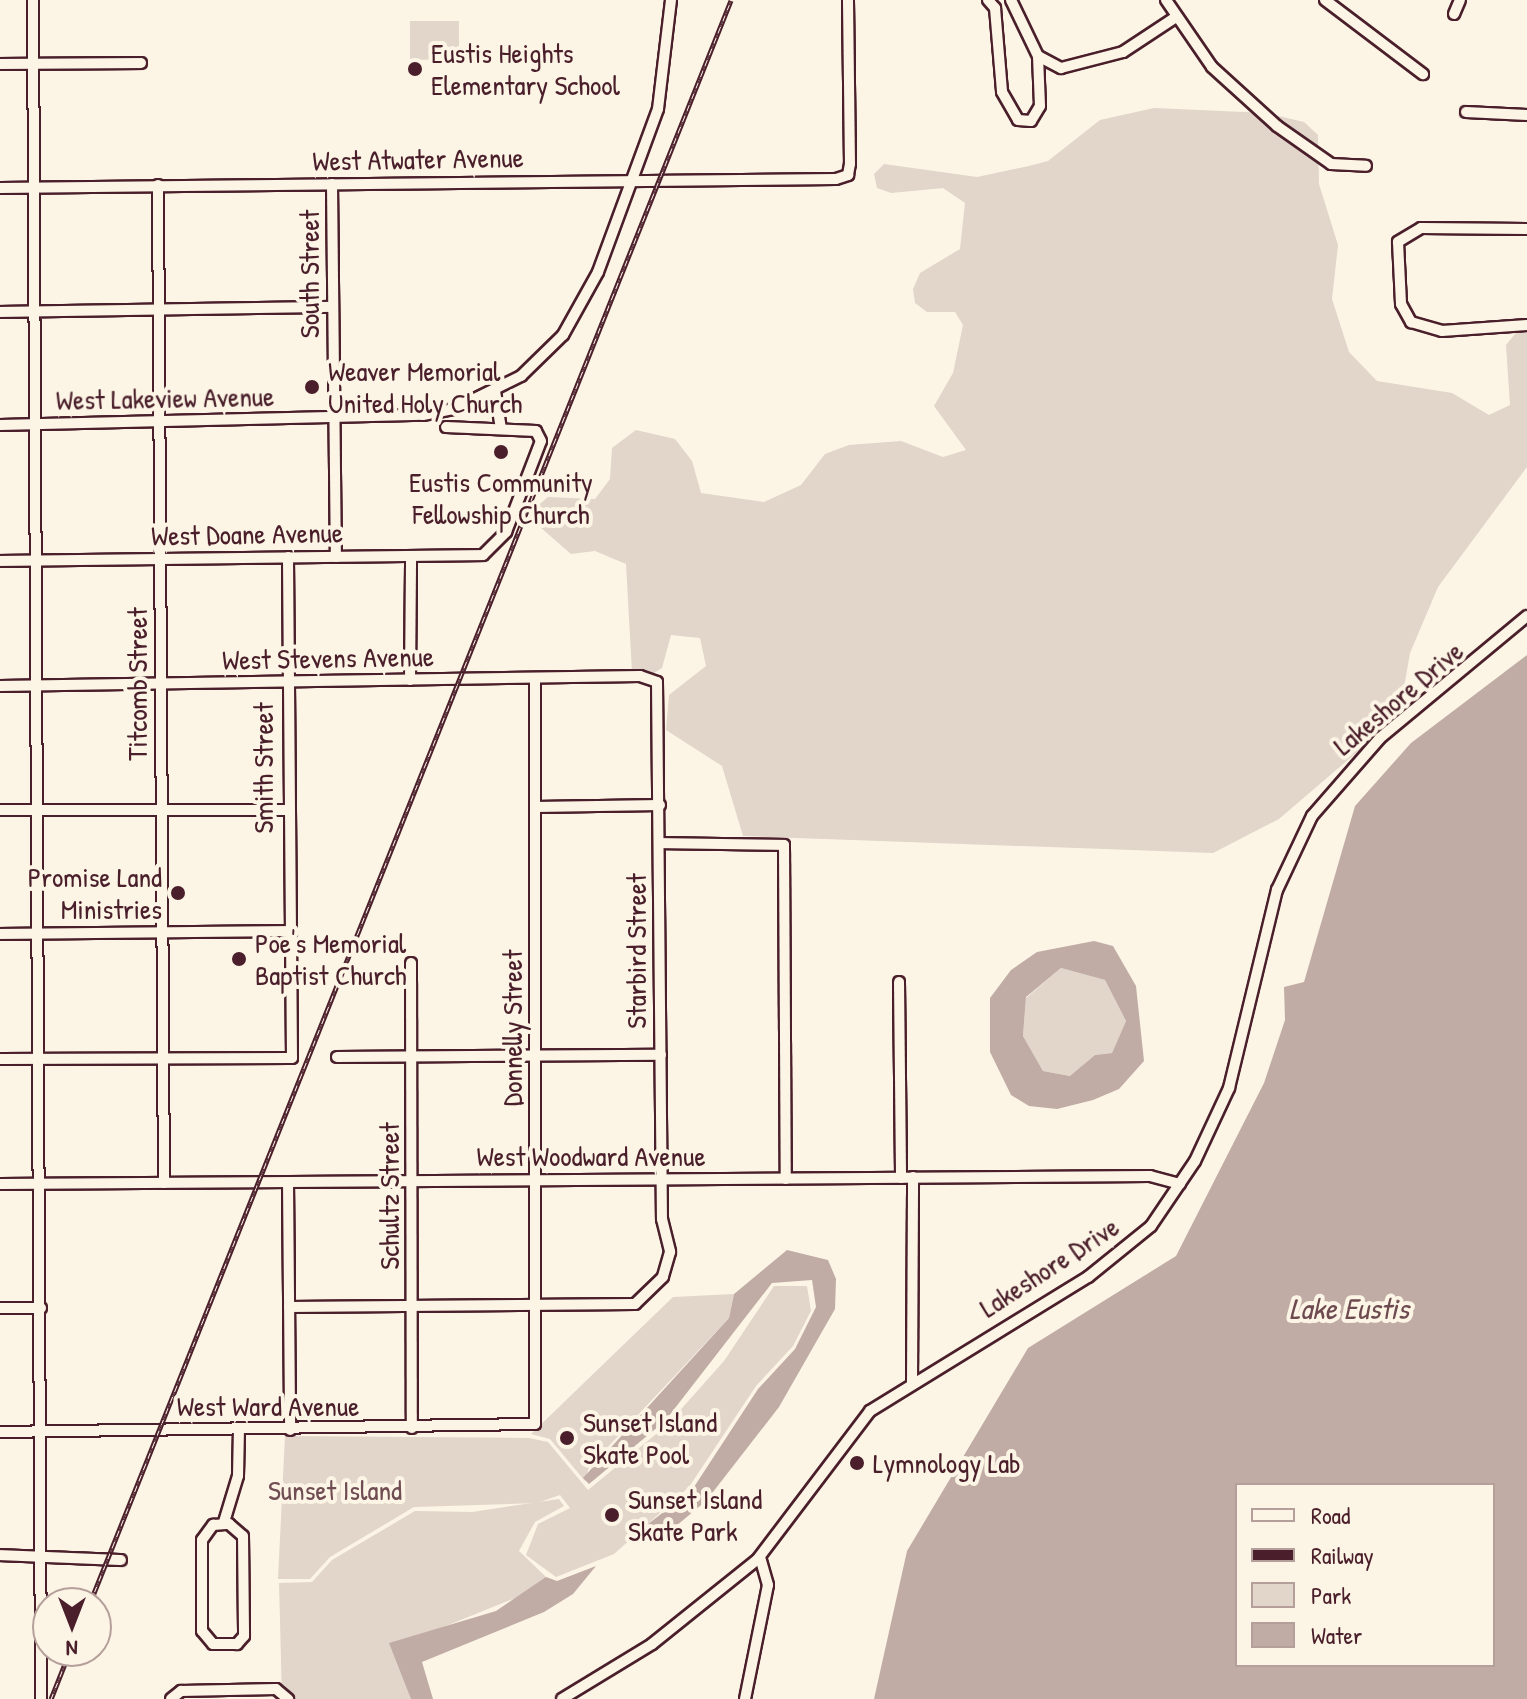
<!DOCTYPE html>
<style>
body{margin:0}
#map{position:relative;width:1527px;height:1699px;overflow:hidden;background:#fcf5e5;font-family:"Patrick Hand",sans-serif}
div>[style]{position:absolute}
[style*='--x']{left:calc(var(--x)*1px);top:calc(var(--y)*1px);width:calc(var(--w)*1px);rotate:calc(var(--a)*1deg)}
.green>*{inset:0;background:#e2d5ca}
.water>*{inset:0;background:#c0aca5}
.roads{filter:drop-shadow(2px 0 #4a1f2b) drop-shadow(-2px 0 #4a1f2b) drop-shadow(0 2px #4a1f2b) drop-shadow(0 -2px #4a1f2b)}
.minor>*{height:10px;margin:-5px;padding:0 5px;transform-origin:5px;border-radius:5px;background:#fcf5e5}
.rail>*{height:5px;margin-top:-2.5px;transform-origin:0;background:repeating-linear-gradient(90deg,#fcf5e5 0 6px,#4a1f2b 0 12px);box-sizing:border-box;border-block:2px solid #4a1f2b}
.dots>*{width:22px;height:22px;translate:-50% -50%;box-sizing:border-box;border:4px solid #fcf5e5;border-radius:50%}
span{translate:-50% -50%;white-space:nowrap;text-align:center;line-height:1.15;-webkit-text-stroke:8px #fcf5e5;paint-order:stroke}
.poi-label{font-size:28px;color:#4a1f2b}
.left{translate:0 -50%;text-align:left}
.right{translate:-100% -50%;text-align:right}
.street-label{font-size:28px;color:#4a1f2b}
.park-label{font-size:28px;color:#704c53}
.water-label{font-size:30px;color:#6d4950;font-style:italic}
.legend{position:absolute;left:1235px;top:1483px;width:260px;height:184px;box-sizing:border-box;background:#fcf5e5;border:2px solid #b59f9b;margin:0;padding:10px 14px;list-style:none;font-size:24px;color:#4a1f2b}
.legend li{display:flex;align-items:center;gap:16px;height:40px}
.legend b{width:40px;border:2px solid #b59f9b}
.north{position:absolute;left:32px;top:1587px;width:80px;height:80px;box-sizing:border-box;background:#fcf5e5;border:2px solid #b59f9b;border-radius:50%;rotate:180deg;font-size:22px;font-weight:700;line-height:32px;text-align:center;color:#4a1f2b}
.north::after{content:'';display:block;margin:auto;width:28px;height:36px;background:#4a1f2b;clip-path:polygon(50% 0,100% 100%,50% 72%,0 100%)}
</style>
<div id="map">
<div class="green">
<i style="clip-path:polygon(410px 21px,459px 21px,459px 59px,410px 60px)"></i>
<i style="clip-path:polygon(1154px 108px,1266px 113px,1304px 122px,1318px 135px,1319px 184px,1338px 245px,1332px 299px,1349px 352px,1377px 381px,1452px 393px,1489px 415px,1510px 405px,1506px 345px,1527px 319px,1527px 467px,1438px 587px,1410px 653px,1399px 716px,1279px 819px,1213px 853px,743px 836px,722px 766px,666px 730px,669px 695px,706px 666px,700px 638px,671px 635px,662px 668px,646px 678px,632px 672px,626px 564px,595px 551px,571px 554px,532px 520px,534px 509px,548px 497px,595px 499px,610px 479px,612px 448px,636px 430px,675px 439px,692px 461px,701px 493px,764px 502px,801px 485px,825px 454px,849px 445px,901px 441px,943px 457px,966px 450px,934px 406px,953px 373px,963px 325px,955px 312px,927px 312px,915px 303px,913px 289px,920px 273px,960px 249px,965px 203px,943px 188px,891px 193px,877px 188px,874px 174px,884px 164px,977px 177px,1029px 166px,1048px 161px,1100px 120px)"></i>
<i style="clip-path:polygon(1061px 968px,1105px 980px,1126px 1021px,1112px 1053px,1095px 1055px,1071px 1076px,1043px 1071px,1023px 1036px,1026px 998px)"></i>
<i style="clip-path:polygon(774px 1286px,807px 1286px,811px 1311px,793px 1346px,756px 1386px,689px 1487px,614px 1554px,556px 1577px,526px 1555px,538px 1524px,570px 1508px,560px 1495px,537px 1503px,414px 1507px,330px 1557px,310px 1579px,278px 1579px,285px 1436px,529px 1438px,548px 1442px,588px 1490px,667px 1425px,724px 1361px)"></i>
<i style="clip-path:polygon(734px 1294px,729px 1318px,589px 1467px,585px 1481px,550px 1439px,531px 1434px,673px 1297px)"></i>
<i style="clip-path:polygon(559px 1499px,564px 1506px,535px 1522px,519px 1551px,546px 1577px,540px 1588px,441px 1628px,399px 1660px,411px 1699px,282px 1699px,279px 1583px,312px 1582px,332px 1560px,415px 1511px,472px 1512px)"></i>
</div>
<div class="water">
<i style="clip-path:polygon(evenodd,1527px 655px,1527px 1699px,874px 1699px,907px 1551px,1028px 1348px,1176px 1256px,1264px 1083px,1285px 1020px,1284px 987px,1304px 982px,1355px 806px,1411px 743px,1527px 655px,1493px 1485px,1493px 1665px,1237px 1665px,1237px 1485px,1493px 1485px)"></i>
<i style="clip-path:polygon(evenodd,1094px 941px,1113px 946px,1136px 986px,1144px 1061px,1119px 1089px,1093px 1100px,1057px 1109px,1029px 1106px,1011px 1095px,990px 1052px,990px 998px,1011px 970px,1037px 952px,1094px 941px,1061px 968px,1105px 980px,1126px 1021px,1112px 1053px,1095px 1055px,1070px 1076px,1043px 1071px,1023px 1036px,1026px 997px,1061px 968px)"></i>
<i style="clip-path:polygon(787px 1250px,828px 1260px,836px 1279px,835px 1309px,779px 1407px,706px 1501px,670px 1531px,645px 1541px,639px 1531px,692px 1490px,758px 1389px,795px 1349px,816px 1307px,812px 1280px,772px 1283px,665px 1421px,589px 1484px,583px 1478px,729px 1318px,734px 1294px)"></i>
<i style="clip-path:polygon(596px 1566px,573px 1594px,544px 1612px,422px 1662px,433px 1699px,411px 1699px,389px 1643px,496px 1611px,546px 1577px,557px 1581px)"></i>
</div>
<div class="roads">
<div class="minor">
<i style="--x:33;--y:0;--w:1699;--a:89.73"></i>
<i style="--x:988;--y:0;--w:11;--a:49"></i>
<i style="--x:995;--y:8;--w:84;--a:85.2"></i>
<i style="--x:1002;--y:92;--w:32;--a:60"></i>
<i style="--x:1018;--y:120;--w:13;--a:4"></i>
<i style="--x:1031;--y:121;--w:17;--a:-59"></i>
<i style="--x:1040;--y:106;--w:50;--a:-92.3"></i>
<i style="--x:1011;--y:0;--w:62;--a:64.3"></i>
<i style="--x:1038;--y:56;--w:26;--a:28"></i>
<i style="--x:1061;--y:68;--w:64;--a:-14.5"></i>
<i style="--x:1123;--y:52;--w:64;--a:-33.4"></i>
<i style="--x:1166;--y:0;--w:81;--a:55.5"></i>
<i style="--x:1212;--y:67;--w:88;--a:42.2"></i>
<i style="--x:1277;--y:126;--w:66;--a:35.1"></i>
<i style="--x:1331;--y:164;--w:35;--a:3"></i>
<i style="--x:1325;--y:0;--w:123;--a:37.1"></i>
<i style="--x:1454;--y:14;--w:15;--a:-67"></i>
<i style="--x:0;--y:64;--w:141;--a:-0.4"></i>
<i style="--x:1466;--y:112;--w:61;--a:2.8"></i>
<i style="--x:332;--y:184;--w:373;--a:89.4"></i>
<i style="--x:158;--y:185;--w:998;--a:89.66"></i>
<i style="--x:0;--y:188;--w:836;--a:-0.62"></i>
<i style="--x:836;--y:179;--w:13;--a:-18"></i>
<i style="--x:848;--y:175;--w:11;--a:-80"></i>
<i style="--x:850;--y:164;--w:164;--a:-90.7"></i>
<i style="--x:1527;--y:229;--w:106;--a:-179.5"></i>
<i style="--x:1421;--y:228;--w:27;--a:149"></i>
<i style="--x:1398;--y:242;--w:62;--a:87.2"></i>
<i style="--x:1401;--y:304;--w:21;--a:61"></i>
<i style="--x:1411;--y:322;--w:32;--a:16"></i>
<i style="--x:1442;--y:331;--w:85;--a:-4"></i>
<i style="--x:0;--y:312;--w:333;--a:-0.9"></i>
<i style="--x:495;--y:391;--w:38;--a:81"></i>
<i style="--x:0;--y:425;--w:423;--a:-1.4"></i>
<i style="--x:423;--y:415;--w:32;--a:-11"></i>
<i style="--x:454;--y:409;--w:75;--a:-26.2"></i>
<i style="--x:521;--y:376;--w:59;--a:-44.3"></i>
<i style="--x:563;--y:335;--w:72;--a:-60.9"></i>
<i style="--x:598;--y:272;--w:174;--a:-69.8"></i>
<i style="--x:658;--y:109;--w:110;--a:-83.2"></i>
<i style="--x:0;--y:561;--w:483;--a:-0.7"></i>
<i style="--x:483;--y:555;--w:33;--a:-45"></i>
<i style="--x:506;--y:532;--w:97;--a:-69"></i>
<i style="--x:541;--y:441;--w:11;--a:-117"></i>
<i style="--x:536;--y:431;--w:90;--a:-177.5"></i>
<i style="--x:410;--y:680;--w:124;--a:-89.5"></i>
<i style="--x:0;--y:686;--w:640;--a:-0.9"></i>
<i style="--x:640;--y:676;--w:18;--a:19"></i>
<i style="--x:657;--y:682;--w:537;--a:89.47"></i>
<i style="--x:662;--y:1219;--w:34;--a:76"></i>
<i style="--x:670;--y:1252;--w:26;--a:106"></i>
<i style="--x:663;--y:1277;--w:39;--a:136"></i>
<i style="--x:635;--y:1304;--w:346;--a:179.5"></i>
<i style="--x:536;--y:807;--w:124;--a:-0.9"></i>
<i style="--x:0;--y:810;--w:287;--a:0"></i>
<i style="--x:660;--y:843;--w:124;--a:0.9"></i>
<i style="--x:784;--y:845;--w:334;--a:89.7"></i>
<i style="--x:0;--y:934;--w:288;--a:-0.6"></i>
<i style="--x:411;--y:963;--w:465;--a:89.9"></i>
<i style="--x:899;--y:982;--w:196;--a:89.4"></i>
<i style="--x:337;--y:1057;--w:324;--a:-0.4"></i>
<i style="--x:0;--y:1059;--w:292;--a:-0.2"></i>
<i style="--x:292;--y:1058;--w:501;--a:-90.46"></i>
<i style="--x:288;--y:1182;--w:248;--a:89.5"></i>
<i style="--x:0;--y:1184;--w:1150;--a:-0.4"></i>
<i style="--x:1150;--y:1176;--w:31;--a:15"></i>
<i style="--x:0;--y:1308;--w:41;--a:0"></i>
<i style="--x:912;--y:1382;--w:205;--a:-89.7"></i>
<i style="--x:0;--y:1432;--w:535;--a:-0.86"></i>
<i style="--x:535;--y:1424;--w:745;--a:-90"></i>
<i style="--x:224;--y:1522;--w:48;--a:-73.1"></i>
<i style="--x:238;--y:1476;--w:46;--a:-88.8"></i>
<i style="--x:229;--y:1524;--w:18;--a:41"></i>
<i style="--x:243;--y:1536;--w:100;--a:89.4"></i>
<i style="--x:244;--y:1636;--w:11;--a:131"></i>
<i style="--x:237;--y:1644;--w:24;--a:180"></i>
<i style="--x:213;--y:1644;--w:17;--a:-130"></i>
<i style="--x:202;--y:1631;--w:91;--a:-90"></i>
<i style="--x:202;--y:1540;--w:19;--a:-54"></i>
<i style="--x:213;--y:1525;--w:16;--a:-4"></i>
<i style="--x:0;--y:1555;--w:121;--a:2.4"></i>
<i style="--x:171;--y:1699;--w:13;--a:-39"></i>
<i style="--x:181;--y:1691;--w:95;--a:-1.2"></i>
<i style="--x:276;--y:1689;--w:16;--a:40"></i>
<i style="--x:562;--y:1699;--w:105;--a:-31.4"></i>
<i style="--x:652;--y:1644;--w:134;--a:-38.7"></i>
<i style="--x:757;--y:1560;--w:187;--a:-52.8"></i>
<i style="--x:870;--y:1411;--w:256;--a:-31.6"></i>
<i style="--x:1088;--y:1277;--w:81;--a:-39"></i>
<i style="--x:1151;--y:1226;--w:78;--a:-55.9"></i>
<i style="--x:1195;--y:1161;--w:81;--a:-65"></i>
<i style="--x:1229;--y:1088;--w:204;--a:-76.4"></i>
<i style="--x:1277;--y:890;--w:82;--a:-64.7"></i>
<i style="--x:1312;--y:816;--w:103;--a:-48.9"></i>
<i style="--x:1380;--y:738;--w:191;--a:-39.7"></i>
<i style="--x:745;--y:1699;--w:116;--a:-78.6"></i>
<i style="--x:768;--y:1585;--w:29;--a:-106"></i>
</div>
</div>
<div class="rail">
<i style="--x:90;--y:1603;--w:1726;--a:-68.2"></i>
<i style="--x:51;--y:1699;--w:52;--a:-68.4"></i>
</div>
<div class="dots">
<i style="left:415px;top:69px;background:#4a1f2b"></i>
<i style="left:312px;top:387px;background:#4a1f2b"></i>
<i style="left:501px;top:452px;background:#4a1f2b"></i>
<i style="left:178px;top:893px;background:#4a1f2b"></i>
<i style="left:239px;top:959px;background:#4a1f2b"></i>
<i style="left:567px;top:1438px;background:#4a1f2b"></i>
<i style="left:857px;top:1463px;background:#4a1f2b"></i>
<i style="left:612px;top:1515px;background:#4a1f2b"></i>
</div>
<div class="poi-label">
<span class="left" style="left:431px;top:69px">Eustis Heights<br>Elementary School</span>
<span class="left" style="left:328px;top:387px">Weaver Memorial<br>United Holy Church</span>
<span style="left:501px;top:498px">Eustis Community<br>Fellowship Church</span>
<span class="right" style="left:162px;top:893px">Promise Land<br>Ministries</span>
<span class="left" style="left:255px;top:959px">Poe's Memorial<br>Baptist Church</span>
<span class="left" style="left:583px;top:1438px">Sunset Island<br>Skate Pool</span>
<span class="left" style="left:873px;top:1463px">Lymnology Lab</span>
<span class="left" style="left:628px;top:1515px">Sunset Island<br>Skate Park</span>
</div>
<div class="street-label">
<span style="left:418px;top:159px;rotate:-1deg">West Atwater Avenue</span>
<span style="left:309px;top:274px;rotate:-90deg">South Street</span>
<span style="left:165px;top:398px;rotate:-1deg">West Lakeview Avenue</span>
<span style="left:247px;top:534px;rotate:-1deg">West Doane Avenue</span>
<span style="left:328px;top:658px;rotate:-1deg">West Stevens Avenue</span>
<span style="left:137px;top:684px;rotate:-90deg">Titcomb Street</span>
<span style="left:1398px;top:698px;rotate:-40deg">Lakeshore Drive</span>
<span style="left:263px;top:768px;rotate:-90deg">Smith Street</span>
<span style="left:636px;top:951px;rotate:-90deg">Starbird Street</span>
<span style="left:512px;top:1028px;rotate:-90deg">Donnelly Street</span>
<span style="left:591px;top:1156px">West Woodward Avenue</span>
<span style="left:389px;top:1196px;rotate:-90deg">Schultz Street</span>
<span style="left:1049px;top:1267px;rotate:-33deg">Lakeshore Drive</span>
<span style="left:268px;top:1406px">West Ward Avenue</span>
</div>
<div class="park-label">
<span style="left:335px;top:1490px">Sunset Island</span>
</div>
<div class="water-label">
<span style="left:1349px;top:1308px">Lake Eustis</span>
</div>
<ul class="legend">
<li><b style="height:10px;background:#fcf5e5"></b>Road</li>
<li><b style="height:10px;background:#4a1f2b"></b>Railway</li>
<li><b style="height:22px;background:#e2d5ca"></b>Park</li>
<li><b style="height:22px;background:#c0aca5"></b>Water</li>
</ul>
<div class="north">N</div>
</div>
